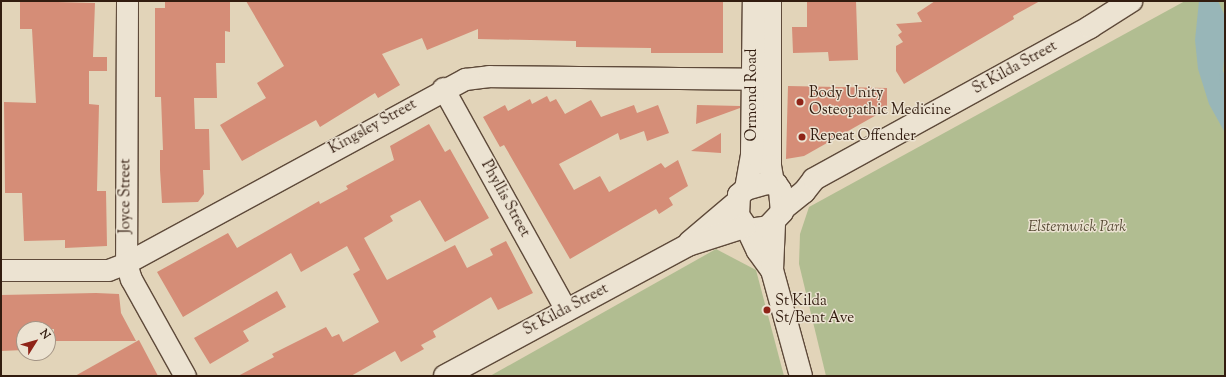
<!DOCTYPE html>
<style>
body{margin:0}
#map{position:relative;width:1226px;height:377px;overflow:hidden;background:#e2d4b9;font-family:"Sorts Mill Goudy",serif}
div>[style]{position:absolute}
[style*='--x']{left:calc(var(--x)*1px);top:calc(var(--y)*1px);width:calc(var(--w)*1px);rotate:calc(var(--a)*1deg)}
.green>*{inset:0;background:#b1bd91}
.water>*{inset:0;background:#98b6b8}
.stream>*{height:5px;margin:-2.5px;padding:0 2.5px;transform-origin:2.5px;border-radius:2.5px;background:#98b6b8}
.building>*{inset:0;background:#d58d77}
.roads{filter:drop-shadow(1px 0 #5e4a3a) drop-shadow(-1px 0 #5e4a3a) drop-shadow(0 1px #5e4a3a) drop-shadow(0 -1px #5e4a3a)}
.street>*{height:21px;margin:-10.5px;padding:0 10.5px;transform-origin:10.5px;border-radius:10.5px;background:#ece3d2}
.secondary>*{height:22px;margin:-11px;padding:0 11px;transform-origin:11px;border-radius:11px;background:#ece3d2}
.dots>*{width:11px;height:11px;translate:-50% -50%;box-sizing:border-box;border:2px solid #ece3d2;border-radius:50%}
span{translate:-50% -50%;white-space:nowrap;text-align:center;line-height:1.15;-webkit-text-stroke:3px #ece3d2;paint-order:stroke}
.street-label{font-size:15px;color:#321c0f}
.poi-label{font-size:15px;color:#321c0f}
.left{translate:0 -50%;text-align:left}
.park-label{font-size:15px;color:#584c36;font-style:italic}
.frame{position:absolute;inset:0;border:2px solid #321c0f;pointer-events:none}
.north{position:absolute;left:16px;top:321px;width:40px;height:40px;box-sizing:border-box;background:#ece3d2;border:1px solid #a29384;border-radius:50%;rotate:53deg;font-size:11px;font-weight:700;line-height:16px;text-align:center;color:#321c0f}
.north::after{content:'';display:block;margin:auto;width:14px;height:18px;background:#8f2418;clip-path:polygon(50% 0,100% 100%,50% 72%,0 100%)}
</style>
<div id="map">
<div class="green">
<i style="clip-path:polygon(1185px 1px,1225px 1px,1225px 376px,826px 376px,799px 264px,800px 234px,809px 207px)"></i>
<i style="clip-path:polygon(716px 249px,756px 270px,784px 376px,490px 376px)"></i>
</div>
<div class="water">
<i style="clip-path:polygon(1199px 1px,1218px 1px,1224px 14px,1225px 49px,1221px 93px,1225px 104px,1224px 131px,1209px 104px,1198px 69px,1195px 40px)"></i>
</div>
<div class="stream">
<i style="--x:1221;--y:73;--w:35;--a:83"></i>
</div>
<div class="building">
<i style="clip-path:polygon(20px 1px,95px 3px,93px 57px,107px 57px,107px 71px,89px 71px,89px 104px,99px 105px,97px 191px,106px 191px,107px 246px,65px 248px,65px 240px,24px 241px,22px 193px,5px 193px,4px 102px,36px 103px,32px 29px,20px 29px)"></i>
<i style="clip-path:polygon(165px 1px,230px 1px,230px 32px,225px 31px,225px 63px,216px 63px,217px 98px,194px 98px,195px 129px,209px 129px,210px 170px,203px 170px,204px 194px,198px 202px,162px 203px,160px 170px,160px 150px,163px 150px,161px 97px,155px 97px,155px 8px,165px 8px)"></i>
<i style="clip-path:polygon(246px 1px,723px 1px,723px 53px,651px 53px,651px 48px,576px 47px,576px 41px,478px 39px,478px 29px,427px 50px,422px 38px,382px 54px,400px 85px,378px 98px,375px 93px,320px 127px,316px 120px,242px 161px,220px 125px,266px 98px,257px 83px,284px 66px)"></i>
<i style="clip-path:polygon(807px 1px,856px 1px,858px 60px,829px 61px,828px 52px,793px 53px,792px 27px,807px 27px)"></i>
<i style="clip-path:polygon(935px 1px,1040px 1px,1013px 16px,1014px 19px,904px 84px,896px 71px,896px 46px,903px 42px,898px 35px,902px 32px,896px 24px,922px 22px,917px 13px)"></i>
<i style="clip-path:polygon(788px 86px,887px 88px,887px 109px,804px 156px,786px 159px)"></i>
<i style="clip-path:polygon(547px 96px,550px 102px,556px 99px,565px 114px,591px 100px,601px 117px,634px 105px,637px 113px,658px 105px,669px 133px,647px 141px,644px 131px,620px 140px,618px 133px,559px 164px,574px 190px,600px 176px,609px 192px,661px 163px,665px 168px,678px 160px,688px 186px,669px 198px,673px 205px,659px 214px,656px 209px,570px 259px,504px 145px,500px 147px,483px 117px,505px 105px,508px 111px,530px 99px,532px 104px)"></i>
<i style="clip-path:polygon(697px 105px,740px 106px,740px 108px,696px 124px)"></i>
<i style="clip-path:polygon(429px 124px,445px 152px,450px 149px,489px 218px,445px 242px,420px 200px,390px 216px,393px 221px,364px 238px,387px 280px,455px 245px,467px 268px,493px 255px,490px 249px,506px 241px,533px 293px,498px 310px,491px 297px,433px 331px,436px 337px,421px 345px,424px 349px,401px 362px,395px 351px,351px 376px,238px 376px,274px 357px,272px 354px,326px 327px,332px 337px,339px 334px,343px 342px,379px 322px,353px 274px,360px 270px,347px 246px,301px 272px,291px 253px,183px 317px,157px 272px,228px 233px,237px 248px,319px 201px,320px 204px,348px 189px,346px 186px,394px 160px,390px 146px)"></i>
<i style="clip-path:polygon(721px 133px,721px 153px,691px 151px)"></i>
<i style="clip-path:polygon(277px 291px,286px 307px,243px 331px,249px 341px,210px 364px,194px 338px)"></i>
<i style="clip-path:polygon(96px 293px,119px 294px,121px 313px,136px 341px,54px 341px,54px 329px,24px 329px,24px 350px,1px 351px,1px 295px)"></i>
<i style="clip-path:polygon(139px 340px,158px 376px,75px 376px)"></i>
</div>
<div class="roads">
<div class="street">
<i style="--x:127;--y:1;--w:262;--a:90.2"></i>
<i style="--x:126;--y:263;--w:17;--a:73"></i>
<i style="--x:131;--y:279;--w:111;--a:60.9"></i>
<i style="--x:443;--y:88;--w:254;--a:61"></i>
<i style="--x:1;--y:270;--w:107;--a:0"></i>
<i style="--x:108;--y:270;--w:19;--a:-21"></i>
<i style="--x:126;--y:263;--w:386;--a:-28.5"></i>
<i style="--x:465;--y:79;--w:24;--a:-7"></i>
<i style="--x:489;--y:76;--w:280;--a:0.6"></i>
</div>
<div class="secondary">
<i style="--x:770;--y:1;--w:165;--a:90"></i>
<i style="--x:770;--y:166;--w:17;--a:80"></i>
<i style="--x:767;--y:183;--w:9;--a:6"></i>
<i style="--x:776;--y:184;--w:7;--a:56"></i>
<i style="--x:780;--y:190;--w:22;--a:85"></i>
<i style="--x:782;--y:212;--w:21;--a:133"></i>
<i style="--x:768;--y:227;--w:20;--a:171"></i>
<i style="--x:748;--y:230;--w:18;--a:-124"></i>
<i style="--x:738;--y:215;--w:20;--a:-87"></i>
<i style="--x:739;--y:195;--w:9;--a:-41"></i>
<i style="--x:746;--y:189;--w:22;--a:-16"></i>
<i style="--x:746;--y:189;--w:36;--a:-80"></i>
<i style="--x:752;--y:154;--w:153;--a:-89.3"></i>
<i style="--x:784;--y:208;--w:26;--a:-39"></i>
<i style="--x:804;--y:192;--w:16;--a:-52"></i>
<i style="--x:814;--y:179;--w:315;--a:-28.8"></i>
<i style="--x:1090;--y:27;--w:49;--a:-32.4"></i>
<i style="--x:748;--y:230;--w:23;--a:65"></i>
<i style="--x:758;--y:251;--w:24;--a:54"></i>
<i style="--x:772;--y:270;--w:110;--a:74.7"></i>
<i style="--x:690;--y:242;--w:60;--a:-40.3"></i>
<i style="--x:772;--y:270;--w:46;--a:-87.5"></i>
<i style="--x:445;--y:376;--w:276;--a:-28.3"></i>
<i style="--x:688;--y:245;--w:59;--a:-17.8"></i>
</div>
</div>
<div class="dots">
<i style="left:800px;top:102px;background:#8f2418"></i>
<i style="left:802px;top:137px;background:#8f2418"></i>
<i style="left:767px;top:310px;background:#8f2418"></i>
</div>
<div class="street-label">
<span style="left:1015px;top:68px;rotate:-29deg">St Kilda Street</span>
<span style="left:753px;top:95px;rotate:-90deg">Ormond Road</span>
<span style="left:373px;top:127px;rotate:-29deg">Kingsley Street</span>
<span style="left:126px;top:196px;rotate:-90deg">Joyce Street</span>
<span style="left:505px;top:199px;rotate:61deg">Phyllis Street</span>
<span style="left:566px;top:310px;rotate:-28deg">St Kilda Street</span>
</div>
<div class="poi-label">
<span class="left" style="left:809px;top:102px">Body Unity<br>Osteopathic Medicine</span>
<span class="left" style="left:810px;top:137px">Repeat Offender</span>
<span class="left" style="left:775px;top:310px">St Kilda<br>St/Bent Ave</span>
</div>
<div class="park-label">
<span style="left:1077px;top:228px">Elsternwick Park</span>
</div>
<div class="frame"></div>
<div class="north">N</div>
</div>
